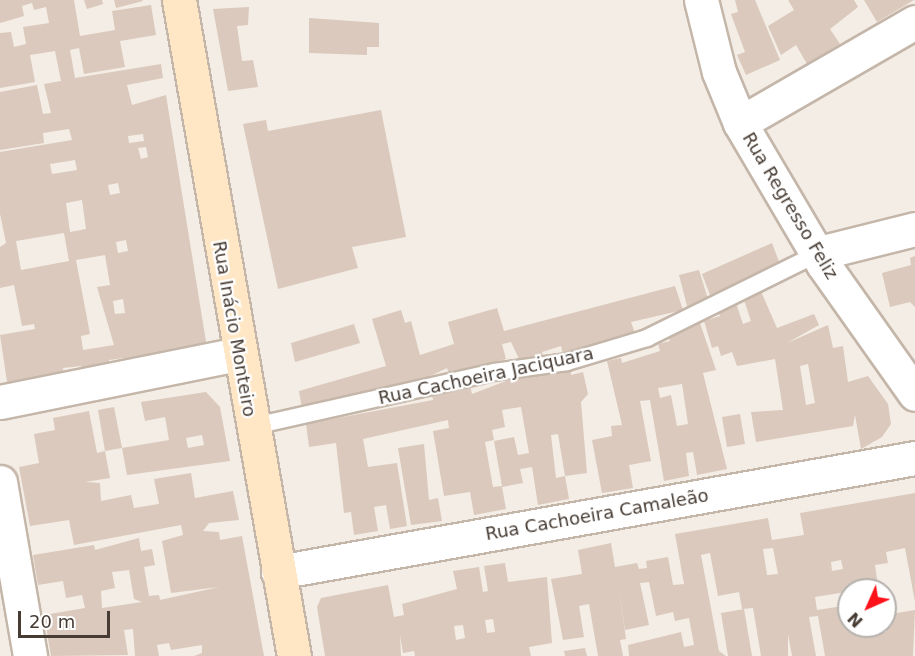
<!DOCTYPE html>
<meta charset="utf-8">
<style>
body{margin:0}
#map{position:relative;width:915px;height:656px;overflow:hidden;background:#f4ede5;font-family:"DejaVu Sans",sans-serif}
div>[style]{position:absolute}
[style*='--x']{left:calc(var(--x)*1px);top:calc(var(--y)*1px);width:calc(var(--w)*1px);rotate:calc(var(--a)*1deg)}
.building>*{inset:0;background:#dac9bc}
.roads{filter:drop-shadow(2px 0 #c4b6a9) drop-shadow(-2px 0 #c4b6a9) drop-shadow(0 2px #c4b6a9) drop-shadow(0 -2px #c4b6a9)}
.lane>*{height:16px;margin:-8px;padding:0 8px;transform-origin:8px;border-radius:8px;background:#fff}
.street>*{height:33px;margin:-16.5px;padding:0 16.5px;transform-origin:16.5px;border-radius:16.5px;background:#fff}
.secondary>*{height:33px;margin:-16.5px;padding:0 16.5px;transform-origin:16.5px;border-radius:16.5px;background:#ffe6c4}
span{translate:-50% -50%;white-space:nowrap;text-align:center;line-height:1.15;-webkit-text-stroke:4.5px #fff;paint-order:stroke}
.street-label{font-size:18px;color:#473c34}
.north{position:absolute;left:837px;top:578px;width:60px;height:60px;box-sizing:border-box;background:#fff;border:2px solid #b5b1ae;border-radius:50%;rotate:225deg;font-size:16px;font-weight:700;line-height:24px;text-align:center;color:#473c34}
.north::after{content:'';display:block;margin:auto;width:21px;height:27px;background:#ff1119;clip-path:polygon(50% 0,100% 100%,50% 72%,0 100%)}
.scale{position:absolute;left:18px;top:611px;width:92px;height:27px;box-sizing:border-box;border:3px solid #473c34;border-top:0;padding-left:8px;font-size:18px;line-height:21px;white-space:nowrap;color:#473c34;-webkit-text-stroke:4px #fff;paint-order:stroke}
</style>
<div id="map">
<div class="building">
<i style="clip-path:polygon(evenodd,0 0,74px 0,80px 36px,115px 30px,112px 11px,151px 5px,156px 35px,120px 41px,125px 67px,84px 74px,79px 48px,70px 50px,75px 78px,161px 64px,163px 78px,127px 85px,132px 105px,166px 95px,208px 354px,127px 374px,124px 358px,109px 360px,111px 374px,83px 378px,81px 366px,63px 368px,65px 385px,9px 395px,0 335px,35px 329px,34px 324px,22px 326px,14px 285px,0 288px,0 247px,6px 243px,0 214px,0 152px,72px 140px,69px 129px,43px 133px,44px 143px,0 150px,0 92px,37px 85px,43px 114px,51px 113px,44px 84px,61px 81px,55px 51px,30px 55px,35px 82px,0 88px,0 33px,11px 32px,14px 47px,26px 44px,23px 27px,49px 23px,46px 7px,34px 10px,32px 3px,22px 6px,24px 16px,0 23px,0 0,143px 134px,144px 141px,129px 143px,128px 136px,143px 134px,0 0,146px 147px,148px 157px,141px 159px,138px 148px,146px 147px,0 0,75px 160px,77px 170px,52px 174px,50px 164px,75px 160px,0 0,118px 183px,120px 193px,110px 195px,108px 185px,118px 183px,0 0,82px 200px,86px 229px,70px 232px,66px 203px,82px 200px,0 0,64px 233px,69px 261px,21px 270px,16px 241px,64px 233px,0 0,126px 240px,128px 251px,118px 253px,116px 242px,126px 240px,0 0,105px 255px,110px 285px,97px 287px,114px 345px,83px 350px,81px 336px,90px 334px,76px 260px,105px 255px,0 0,123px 299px,125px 313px,115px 314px,113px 301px,123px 299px)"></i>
<i style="clip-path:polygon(84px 0,102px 0,103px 4px,87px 9px)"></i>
<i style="clip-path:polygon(114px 0,142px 0,143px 1px,116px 8px)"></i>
<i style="clip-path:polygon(735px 0,755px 0,780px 60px,746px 75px,737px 55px,745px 52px,731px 14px,738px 12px)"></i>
<i style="clip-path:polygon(788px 0,854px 0,858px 7px,830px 29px,840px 44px,807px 64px,796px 45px,781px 55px,768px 26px,794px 10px)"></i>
<i style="clip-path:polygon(864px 0,914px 0,877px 22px)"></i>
<i style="clip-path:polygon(249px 7px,248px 25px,237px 26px,242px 61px,253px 60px,258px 87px,228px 91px,213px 9px)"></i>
<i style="clip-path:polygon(309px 18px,379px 23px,379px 47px,367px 47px,367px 55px,309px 53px)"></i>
<i style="clip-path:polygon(381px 110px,406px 237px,352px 247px,358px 268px,278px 289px,243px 124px,266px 120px,268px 131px)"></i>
<i style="clip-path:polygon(772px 243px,781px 267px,710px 295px,702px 274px)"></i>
<i style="clip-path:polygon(915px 256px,915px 307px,910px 302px,890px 307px,882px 273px,911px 265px,910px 258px)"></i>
<i style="clip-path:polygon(699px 270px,708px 299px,687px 306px,679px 275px)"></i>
<i style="clip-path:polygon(675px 286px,683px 310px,631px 322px,635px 333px,580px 352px,563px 355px,561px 346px,542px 352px,544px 359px,522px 365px,511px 342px,502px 344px,506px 359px,449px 375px,447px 368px,422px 380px,302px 409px,299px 391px,386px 366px,372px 319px,401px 310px,405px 323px,411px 321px,420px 355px,454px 344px,448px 322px,497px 308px,504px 331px)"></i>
<i style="clip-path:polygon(evenodd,759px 287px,777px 328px,814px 314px,819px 325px,787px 343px,828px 325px,833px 348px,843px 346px,848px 382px,868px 376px,888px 404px,891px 424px,882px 437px,861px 449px,855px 415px,853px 426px,756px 442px,751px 412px,783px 410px,775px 359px,737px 366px,732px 352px,721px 356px,718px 346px,712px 348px,704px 321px,720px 316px,717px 306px,735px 300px,743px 324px,751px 321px,742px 294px,759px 287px,808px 364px,815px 403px,806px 405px,800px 366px,808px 364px)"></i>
<i style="clip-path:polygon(evenodd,700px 323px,716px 370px,703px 373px,727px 469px,697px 475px,693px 452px,686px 453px,689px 476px,664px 481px,650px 400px,640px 401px,651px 461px,629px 465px,633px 488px,602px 493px,592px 440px,612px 436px,611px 426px,622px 425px,607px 361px,621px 358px,622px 363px,660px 351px,658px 344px,670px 341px,667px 334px,700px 323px,682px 384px,688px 424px,677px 426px,671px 395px,660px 398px,658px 388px,682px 384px)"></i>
<i style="clip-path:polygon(354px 324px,360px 343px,295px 362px,291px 343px)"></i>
<i style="clip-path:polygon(evenodd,571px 370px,571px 375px,583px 372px,588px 394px,581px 402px,587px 473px,565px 476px,558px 434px,551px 435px,556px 478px,565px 476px,569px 499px,538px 505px,532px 467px,520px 469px,523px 483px,502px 487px,506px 509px,474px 515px,470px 492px,444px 496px,433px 431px,449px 428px,448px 420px,363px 439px,368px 467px,397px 463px,407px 526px,390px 529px,386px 505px,374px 507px,378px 531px,354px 535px,351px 512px,344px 513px,336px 443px,309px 447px,306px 424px,433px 400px,432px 392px,470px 385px,472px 394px,506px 381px,571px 370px,521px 407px,529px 453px,518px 455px,514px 437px,494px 441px,502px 486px,493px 487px,485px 442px,494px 440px,492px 430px,505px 427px,502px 410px,521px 407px)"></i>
<i style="clip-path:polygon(evenodd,206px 392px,220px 407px,230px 461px,127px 475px,122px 448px,169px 440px,165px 417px,145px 421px,141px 402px,206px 392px,202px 435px,204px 445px,188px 448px,186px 438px,202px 435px)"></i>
<i style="clip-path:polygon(114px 407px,122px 448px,105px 451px,98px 410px)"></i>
<i style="clip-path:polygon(evenodd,89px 411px,97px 453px,105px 451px,110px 478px,85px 482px,100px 483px,101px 501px,131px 495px,134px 508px,159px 504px,154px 479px,191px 473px,195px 498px,233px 491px,239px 520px,209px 523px,203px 531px,219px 532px,220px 540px,242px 536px,264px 656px,194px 656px,202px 653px,202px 645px,171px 650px,169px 643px,157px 645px,159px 656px,135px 656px,133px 629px,124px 630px,128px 655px,51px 656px,44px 615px,85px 608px,82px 595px,66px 598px,63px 581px,38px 585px,33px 555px,94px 545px,95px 550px,139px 538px,141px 551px,152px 549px,155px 565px,144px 567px,149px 596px,159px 595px,160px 600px,219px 587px,171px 593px,162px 541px,183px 535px,181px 525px,74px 545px,69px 520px,30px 526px,19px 467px,39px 463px,34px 434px,55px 430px,53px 418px,89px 411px,129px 570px,134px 599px,142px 602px,102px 608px,101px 591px,115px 588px,112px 572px,129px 570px)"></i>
<i style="clip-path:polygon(740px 414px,745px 444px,727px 447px,722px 417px)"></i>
<i style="clip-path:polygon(424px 444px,429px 500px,438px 498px,442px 521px,411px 525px,398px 448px)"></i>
<i style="clip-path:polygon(evenodd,915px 493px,915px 602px,905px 548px,886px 552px,888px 563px,875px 565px,878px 586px,849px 590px,849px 599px,846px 592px,815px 597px,817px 610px,849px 605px,849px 626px,878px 626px,879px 633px,886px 632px,885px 615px,915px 610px,913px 656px,825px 656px,818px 616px,809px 617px,816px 656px,792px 656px,788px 634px,788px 656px,761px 656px,753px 608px,742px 609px,739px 592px,718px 596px,710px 553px,701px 555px,719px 651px,726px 656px,629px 656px,628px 645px,681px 632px,684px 647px,694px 645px,689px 618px,675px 621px,673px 612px,656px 616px,649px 582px,640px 583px,649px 625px,625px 630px,616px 570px,626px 639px,620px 640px,623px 656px,598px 656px,589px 604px,579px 606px,584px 637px,563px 640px,551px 579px,582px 574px,578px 550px,611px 543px,615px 567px,637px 563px,639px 569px,647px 568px,646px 561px,668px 557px,673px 585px,684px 584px,675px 534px,768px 518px,772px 540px,804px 535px,800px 513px,915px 493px,773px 548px,778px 574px,767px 575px,763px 549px,773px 548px,915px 493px,841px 560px,843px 569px,832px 571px,831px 562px,841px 560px)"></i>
<i style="clip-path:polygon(evenodd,505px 563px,508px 582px,547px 577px,552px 643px,529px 647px,531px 656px,415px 656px,414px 651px,403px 653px,400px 635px,401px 656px,325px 656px,317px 607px,321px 598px,388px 585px,394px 617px,404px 615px,402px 604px,457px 589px,453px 571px,479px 567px,483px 592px,488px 591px,484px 566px,505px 563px,493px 619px,495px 632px,487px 633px,485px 620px,493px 619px,505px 563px,463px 625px,465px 638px,456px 640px,454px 626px,463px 625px)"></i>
<i style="clip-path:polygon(744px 609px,752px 656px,728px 656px,721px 613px)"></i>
<i style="clip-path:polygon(585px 648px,587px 656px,565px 656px,564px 651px)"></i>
</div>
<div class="roads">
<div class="lane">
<i style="--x:250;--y:427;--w:250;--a:-12.7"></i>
<i style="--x:494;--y:372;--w:74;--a:-7.8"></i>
<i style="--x:567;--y:362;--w:84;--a:-16.7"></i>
<i style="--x:647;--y:338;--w:192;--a:-26.3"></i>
</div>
<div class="street">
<i style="--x:701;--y:0;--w:74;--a:76"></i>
<i style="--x:719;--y:72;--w:55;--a:67.6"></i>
<i style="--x:740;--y:123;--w:164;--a:59.5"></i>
<i style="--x:823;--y:264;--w:159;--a:54.7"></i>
<i style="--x:740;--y:123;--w:202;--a:-30"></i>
<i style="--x:819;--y:253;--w:99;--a:-14"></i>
<i style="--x:0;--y:402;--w:242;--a:-11.4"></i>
<i style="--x:0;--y:482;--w:177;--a:80.2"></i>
<i style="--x:278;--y:572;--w:647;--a:-10.15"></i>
</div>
<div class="secondary">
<i style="--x:179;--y:0;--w:666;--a:80.06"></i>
</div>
</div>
<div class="street-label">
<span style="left:790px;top:206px;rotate:59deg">Rua Regresso Feliz</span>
<span style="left:234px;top:329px;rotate:80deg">Rua Inácio Monteiro</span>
<span style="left:486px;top:376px;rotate:-12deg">Rua Cachoeira Jaciquara</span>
<span style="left:597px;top:515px;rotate:-10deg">Rua Cachoeira Camaleão</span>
</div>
<div class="north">N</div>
<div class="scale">20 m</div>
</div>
